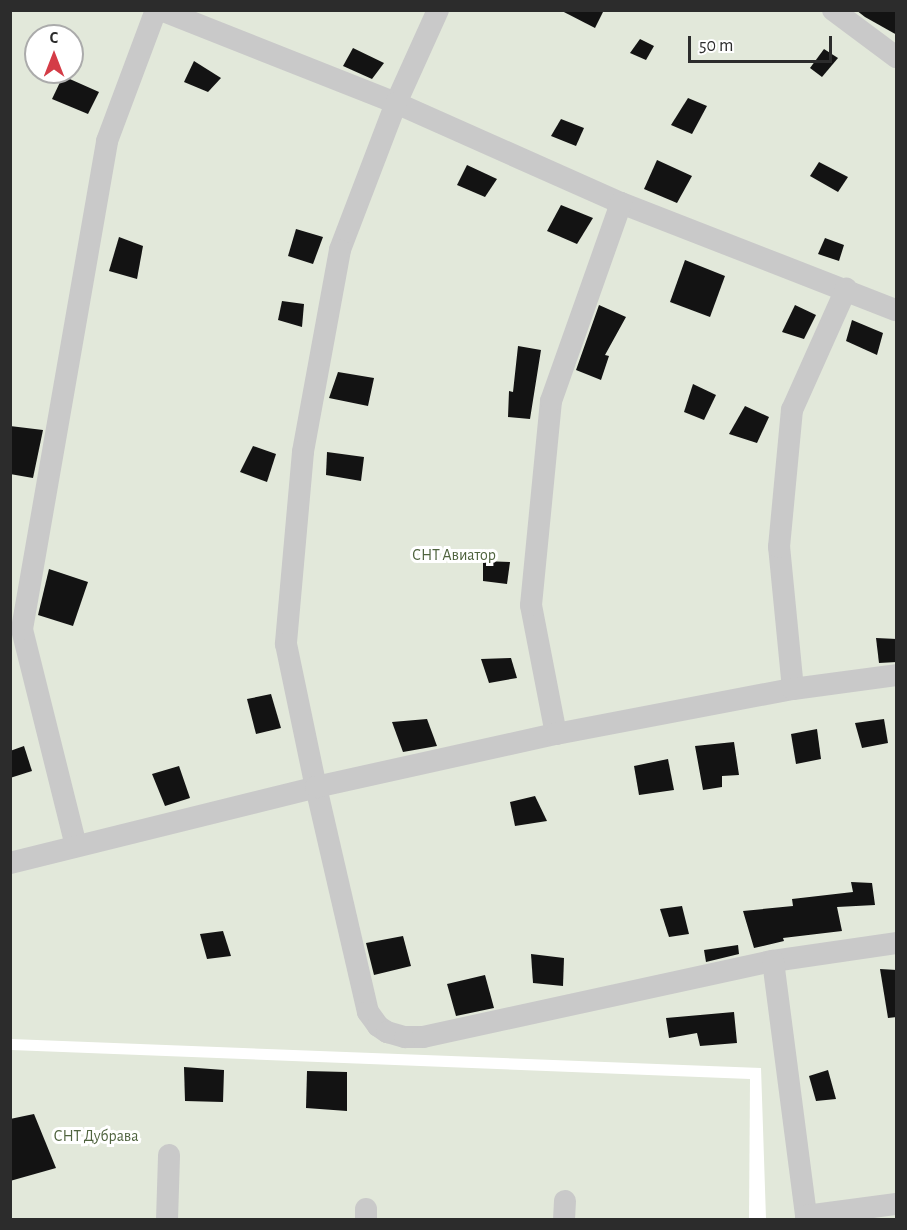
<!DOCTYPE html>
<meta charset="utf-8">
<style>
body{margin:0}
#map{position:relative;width:907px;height:1230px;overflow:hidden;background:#fff;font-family:"Alegreya Sans",sans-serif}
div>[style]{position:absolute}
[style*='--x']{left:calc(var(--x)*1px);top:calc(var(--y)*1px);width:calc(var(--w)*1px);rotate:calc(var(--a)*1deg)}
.green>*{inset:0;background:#e2e8da}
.building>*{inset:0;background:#131313}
.street>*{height:22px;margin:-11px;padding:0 11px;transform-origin:11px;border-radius:11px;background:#c9c9c9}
span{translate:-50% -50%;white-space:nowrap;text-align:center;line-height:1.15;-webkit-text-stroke:6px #fff;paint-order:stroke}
.park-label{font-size:16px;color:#4f633e}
.frame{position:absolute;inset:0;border:12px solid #2c2c2c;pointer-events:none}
.north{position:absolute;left:24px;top:24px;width:60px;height:60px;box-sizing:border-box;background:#fff;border:2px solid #ababab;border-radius:50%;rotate:0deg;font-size:16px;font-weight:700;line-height:24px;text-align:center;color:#2c2c2c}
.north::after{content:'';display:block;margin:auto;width:21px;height:27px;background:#d43c47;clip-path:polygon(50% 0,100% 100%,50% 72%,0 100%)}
.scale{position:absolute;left:688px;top:36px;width:144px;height:27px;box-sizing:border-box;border:3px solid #2c2c2c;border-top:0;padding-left:8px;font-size:18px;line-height:21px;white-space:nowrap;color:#2c2c2c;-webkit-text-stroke:4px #fff;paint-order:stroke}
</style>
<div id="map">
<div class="green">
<i style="clip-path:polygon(evenodd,11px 11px,896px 11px,896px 1219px,766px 1219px,761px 1068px,11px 1039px,11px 11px,36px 36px,72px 36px,72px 72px,36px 72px,36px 36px)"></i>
<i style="clip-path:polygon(11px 1050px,750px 1079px,749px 1219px,11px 1220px)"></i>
</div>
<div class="building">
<i style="clip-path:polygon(560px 10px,604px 10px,595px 28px)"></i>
<i style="clip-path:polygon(856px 10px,897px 10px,897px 35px,865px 17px)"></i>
<i style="clip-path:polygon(640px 39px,654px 46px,646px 60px,630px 53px)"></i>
<i style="clip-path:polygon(353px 48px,384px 63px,372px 79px,343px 66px)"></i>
<i style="clip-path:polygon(824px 49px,838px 58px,822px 77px,810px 68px)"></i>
<i style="clip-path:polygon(194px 61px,221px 78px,208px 92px,184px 82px)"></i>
<i style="clip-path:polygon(63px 76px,99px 92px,88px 114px,52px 99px)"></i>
<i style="clip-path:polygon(688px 98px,707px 106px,692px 134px,671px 125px)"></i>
<i style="clip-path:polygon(561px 119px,584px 128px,576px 146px,551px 136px)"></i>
<i style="clip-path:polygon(657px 160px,692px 176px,677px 203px,644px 189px)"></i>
<i style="clip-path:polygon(819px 162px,848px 177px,838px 192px,810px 176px)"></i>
<i style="clip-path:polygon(467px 165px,497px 179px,485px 197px,457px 185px)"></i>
<i style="clip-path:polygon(561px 205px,593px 218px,577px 244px,547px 231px)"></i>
<i style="clip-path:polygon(296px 229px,323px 237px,313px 264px,288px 256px)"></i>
<i style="clip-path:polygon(119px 237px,143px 246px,137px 279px,109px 271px)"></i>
<i style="clip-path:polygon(825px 238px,844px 245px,839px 261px,818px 254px)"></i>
<i style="clip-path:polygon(685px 260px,725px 276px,710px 317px,670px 302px)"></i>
<i style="clip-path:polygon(282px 301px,304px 304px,302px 327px,278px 320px)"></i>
<i style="clip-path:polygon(599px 305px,626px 317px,605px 355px,609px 356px,601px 380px,576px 370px)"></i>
<i style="clip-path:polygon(795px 305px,816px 315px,804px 339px,782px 332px)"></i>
<i style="clip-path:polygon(852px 320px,883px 333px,877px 355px,846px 341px)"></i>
<i style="clip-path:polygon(518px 346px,541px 350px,530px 419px,508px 417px,509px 391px,513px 392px)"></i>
<i style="clip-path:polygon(338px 372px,374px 378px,368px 406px,329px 398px)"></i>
<i style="clip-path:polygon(693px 384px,716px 395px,704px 420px,684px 412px)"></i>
<i style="clip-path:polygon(745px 406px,769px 417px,757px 443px,729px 434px)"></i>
<i style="clip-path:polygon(10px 426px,43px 430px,33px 478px,10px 474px)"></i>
<i style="clip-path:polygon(253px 446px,276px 454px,267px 482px,240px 472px)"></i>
<i style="clip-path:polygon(327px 452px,364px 457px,361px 481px,326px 475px)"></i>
<i style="clip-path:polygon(483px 561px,510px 562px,507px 584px,483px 581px)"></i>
<i style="clip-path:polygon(49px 569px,88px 582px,73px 626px,38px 615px)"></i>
<i style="clip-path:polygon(876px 638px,897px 639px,897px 662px,879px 663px)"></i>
<i style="clip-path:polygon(511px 658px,517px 678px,489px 683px,481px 659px)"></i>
<i style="clip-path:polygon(271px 694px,281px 728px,256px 734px,247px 699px)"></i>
<i style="clip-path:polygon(427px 719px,437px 746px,403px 752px,392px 722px)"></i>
<i style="clip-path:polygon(884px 719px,888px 743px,862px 748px,855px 723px)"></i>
<i style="clip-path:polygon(817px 729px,821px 759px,796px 764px,791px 734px)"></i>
<i style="clip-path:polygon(734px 742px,739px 775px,722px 776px,722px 787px,703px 790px,695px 746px)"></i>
<i style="clip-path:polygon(24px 746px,32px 771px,10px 778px,10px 751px)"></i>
<i style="clip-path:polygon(668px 759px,674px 790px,639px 795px,634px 766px)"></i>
<i style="clip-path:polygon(179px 766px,190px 798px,165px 806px,152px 774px)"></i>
<i style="clip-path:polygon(535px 796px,547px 821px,515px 826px,510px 802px)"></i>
<i style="clip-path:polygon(851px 882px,872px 883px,875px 905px,837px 907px,842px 931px,783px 938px,784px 941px,754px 948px,743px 911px,793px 906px,792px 899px,853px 892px)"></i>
<i style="clip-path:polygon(682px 906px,689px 934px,669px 937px,660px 909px)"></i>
<i style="clip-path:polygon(223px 931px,231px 956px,207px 959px,200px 934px)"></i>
<i style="clip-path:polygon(403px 936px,411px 966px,374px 975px,366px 943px)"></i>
<i style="clip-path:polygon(738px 945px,739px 954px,706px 962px,704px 950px)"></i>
<i style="clip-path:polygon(531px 954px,564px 958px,563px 986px,533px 983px)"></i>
<i style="clip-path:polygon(880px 969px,897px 970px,897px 1017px,888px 1018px)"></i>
<i style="clip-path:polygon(485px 975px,494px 1008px,456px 1016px,447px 984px)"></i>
<i style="clip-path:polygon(734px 1012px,737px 1043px,700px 1046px,697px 1033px,669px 1038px,666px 1018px)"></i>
<i style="clip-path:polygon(184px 1067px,224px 1070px,223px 1102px,185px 1101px)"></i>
<i style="clip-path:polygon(828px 1070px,836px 1099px,816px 1101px,809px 1076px)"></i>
<i style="clip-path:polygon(307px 1071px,347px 1072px,347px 1111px,306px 1108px)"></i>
<i style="clip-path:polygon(34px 1114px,56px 1168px,10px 1181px,10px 1119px)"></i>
</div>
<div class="street">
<i style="--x:161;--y:10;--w:253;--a:21.6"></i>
<i style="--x:396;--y:103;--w:246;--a:24"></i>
<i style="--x:621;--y:203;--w:295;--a:21.3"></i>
<i style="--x:438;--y:10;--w:102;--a:114.3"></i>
<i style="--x:396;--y:103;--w:157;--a:110.9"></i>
<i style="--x:340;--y:250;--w:205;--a:100.4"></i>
<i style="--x:303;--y:452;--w:193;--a:95.1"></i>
<i style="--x:286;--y:644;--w:146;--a:78.2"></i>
<i style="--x:316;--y:787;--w:231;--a:77"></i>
<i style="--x:368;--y:1012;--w:17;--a:54"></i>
<i style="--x:378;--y:1026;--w:11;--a:34"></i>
<i style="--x:387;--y:1032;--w:19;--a:16"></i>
<i style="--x:405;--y:1037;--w:18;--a:0"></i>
<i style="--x:423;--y:1037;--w:358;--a:-12.3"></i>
<i style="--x:773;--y:961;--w:124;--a:-8.3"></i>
<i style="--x:833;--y:10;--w:79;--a:36.7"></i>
<i style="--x:793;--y:689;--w:143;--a:-95.6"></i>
<i style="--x:779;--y:547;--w:138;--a:-84.6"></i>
<i style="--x:792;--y:410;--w:133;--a:-65.9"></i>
<i style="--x:556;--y:734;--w:131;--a:-101"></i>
<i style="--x:531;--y:605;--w:205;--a:-84.4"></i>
<i style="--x:551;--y:401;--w:210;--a:-70.5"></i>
<i style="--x:76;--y:846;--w:224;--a:-104"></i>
<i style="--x:22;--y:629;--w:495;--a:-80.1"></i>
<i style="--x:107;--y:141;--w:140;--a:-69.5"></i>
<i style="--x:10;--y:863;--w:315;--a:-13.9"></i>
<i style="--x:316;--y:787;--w:246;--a:-12.5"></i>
<i style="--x:556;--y:734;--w:241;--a:-10.8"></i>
<i style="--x:793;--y:689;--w:104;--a:-7.7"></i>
<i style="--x:773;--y:961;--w:257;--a:82.6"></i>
<i style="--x:806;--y:1216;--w:91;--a:-7.6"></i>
<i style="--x:167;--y:1220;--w:65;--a:-88.2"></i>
<i style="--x:366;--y:1220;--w:11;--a:-90"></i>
<i style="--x:564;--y:1220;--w:19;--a:-87"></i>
</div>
<div class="park-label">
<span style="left:454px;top:555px">СНТ Авиатор</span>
<span style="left:96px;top:1136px">СНТ Дубрава</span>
</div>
<div class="frame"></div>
<div class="north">С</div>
<div class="scale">50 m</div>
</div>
